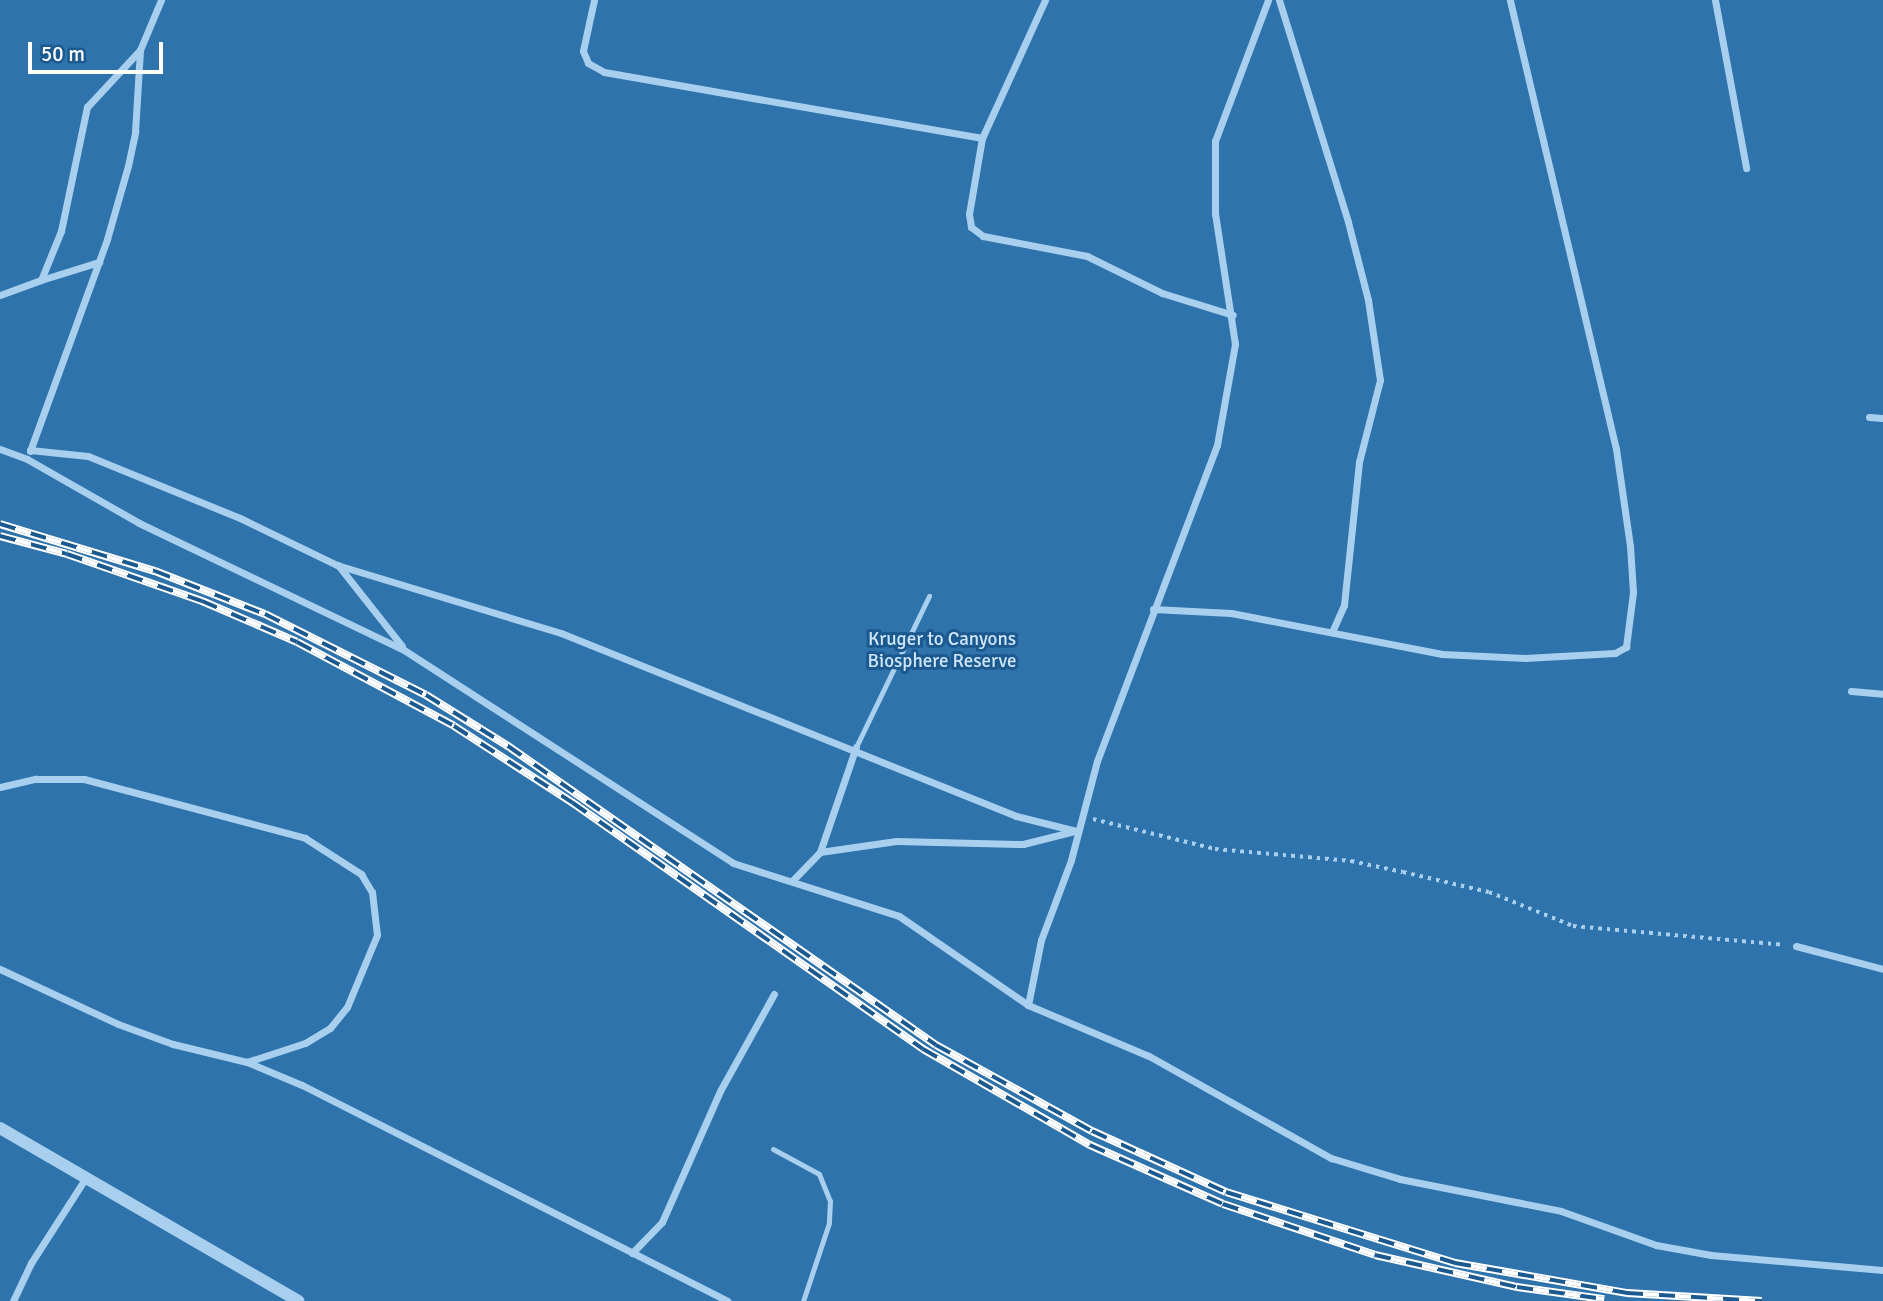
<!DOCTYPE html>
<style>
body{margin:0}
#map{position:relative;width:1883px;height:1301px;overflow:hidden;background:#1b598e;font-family:Signika,sans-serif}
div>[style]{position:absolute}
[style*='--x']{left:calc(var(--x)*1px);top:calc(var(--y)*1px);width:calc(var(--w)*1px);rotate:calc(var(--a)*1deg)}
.green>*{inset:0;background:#2e73ac}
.path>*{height:3.5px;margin-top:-1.75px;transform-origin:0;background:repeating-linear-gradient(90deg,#a8cfee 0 3.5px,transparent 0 8.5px)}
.service>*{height:5px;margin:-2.5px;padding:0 2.5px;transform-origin:2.5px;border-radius:2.5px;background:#a8cfee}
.minor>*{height:7px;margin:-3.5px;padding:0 3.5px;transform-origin:3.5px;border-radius:3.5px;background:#a8cfee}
.tertiary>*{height:12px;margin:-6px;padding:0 6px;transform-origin:6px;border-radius:6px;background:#a8cfee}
.rail>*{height:8px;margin-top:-4px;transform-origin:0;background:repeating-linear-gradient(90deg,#1b598e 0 16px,#fff 0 32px);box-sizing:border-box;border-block:2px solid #fff}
span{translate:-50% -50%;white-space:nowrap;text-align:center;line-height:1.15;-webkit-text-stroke:6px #1b598e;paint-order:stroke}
.park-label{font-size:19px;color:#cee6fa}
.scale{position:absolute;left:28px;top:42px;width:135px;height:32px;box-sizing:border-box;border:4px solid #fff;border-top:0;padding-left:9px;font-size:21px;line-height:24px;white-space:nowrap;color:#fff;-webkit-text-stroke:5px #1b598e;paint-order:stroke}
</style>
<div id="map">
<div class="green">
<i style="clip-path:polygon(0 0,1883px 0,1883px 1301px,0 1301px)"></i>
</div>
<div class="path">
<i style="--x:1093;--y:819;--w:126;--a:13.8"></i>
<i style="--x:1215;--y:849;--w:137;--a:5"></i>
<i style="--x:1351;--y:861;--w:53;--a:11.9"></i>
<i style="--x:1403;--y:872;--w:88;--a:13.1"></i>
<i style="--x:1489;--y:892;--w:91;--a:22"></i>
<i style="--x:1573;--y:926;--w:212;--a:5.1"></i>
</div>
<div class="service">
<i style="--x:856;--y:747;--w:168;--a:-64.2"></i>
<i style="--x:773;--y:1149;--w:52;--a:28.5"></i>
<i style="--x:819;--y:1174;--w:29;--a:68"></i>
<i style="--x:830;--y:1201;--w:22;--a:93"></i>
<i style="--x:829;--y:1223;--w:82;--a:108.4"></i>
</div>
<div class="minor">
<i style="--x:594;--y:0;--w:52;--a:102.2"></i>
<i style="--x:583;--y:51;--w:13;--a:67"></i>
<i style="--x:588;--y:63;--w:18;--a:29"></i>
<i style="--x:604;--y:72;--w:384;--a:9.9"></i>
<i style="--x:1045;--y:0;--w:152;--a:114.5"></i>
<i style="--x:982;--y:138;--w:77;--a:99.7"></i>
<i style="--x:969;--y:214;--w:13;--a:81"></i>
<i style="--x:971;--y:227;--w:15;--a:37"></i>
<i style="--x:983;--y:236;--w:106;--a:10.9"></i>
<i style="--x:1087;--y:256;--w:84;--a:26.3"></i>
<i style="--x:1162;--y:293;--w:74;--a:17.2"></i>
<i style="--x:1279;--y:0;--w:232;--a:72.7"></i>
<i style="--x:1348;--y:222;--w:81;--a:75.6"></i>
<i style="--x:1368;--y:300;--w:81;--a:81.5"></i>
<i style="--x:1380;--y:380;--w:85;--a:104.4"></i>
<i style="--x:1359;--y:462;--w:144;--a:96"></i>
<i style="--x:1344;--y:605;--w:30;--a:114"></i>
<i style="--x:1715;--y:0;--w:171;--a:79.5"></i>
<i style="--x:41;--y:280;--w:61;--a:-17.2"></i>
<i style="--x:0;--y:295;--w:44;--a:-20.1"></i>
<i style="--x:41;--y:280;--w:53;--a:-67.8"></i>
<i style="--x:61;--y:231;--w:127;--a:-78.2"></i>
<i style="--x:87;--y:107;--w:78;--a:-47.1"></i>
<i style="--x:140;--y:50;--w:54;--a:-67.2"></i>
<i style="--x:1869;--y:417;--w:14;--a:4"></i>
<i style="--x:0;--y:449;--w:29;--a:20"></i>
<i style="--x:27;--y:459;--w:129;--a:29.7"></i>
<i style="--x:139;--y:523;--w:294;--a:25.6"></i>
<i style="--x:404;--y:650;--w:392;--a:32.9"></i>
<i style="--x:733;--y:863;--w:174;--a:17.7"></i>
<i style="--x:899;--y:916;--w:157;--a:34.6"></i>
<i style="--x:1028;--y:1005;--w:131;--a:22.9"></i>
<i style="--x:1149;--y:1056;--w:209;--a:29.3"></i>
<i style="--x:1331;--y:1158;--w:72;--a:16.9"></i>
<i style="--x:1400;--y:1179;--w:164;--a:11.2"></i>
<i style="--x:1561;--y:1211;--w:101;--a:19.7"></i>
<i style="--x:1656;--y:1245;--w:56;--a:10.3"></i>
<i style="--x:1711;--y:1255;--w:173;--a:5"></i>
<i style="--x:30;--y:450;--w:58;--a:5.9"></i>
<i style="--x:88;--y:456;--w:164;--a:22.2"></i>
<i style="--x:240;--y:518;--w:108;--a:25.9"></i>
<i style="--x:337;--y:565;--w:234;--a:16.9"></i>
<i style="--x:561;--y:633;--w:490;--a:21.9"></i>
<i style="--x:1016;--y:816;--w:62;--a:14"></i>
<i style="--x:30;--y:451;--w:226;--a:-70"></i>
<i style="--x:107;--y:239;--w:76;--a:-74"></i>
<i style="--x:128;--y:166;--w:35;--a:-78"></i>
<i style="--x:135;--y:132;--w:82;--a:-86.5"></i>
<i style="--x:338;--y:565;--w:103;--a:51.7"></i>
<i style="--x:1153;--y:609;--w:78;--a:2.9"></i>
<i style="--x:1231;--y:613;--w:215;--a:11"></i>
<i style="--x:1442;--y:654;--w:83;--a:2.8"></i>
<i style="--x:1525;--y:658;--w:90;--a:-3.2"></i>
<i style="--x:1615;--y:653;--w:13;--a:-29"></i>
<i style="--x:1626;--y:647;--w:55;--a:-82.7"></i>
<i style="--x:1633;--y:592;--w:46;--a:-93.7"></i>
<i style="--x:1630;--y:546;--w:98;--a:-98.2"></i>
<i style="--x:1616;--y:449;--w:461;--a:-103.3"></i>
<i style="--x:1851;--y:691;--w:32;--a:5"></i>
<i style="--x:0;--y:787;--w:37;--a:-13"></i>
<i style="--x:36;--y:779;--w:48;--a:0"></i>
<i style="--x:84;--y:779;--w:229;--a:14.9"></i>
<i style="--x:305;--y:838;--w:67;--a:32.7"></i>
<i style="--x:361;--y:874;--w:21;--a:59"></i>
<i style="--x:372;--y:892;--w:43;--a:83.4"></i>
<i style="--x:377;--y:935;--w:78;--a:112.6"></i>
<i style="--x:347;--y:1007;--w:27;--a:129"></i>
<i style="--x:330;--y:1028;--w:29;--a:149"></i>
<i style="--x:305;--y:1043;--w:61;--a:161.9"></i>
<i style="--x:820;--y:852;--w:77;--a:-8.2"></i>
<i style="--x:896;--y:841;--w:127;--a:1.4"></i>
<i style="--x:1023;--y:844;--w:54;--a:-14"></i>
<i style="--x:793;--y:880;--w:39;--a:-46"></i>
<i style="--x:820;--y:852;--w:111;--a:-71.1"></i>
<i style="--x:1796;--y:946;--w:90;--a:14.8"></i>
<i style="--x:0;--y:969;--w:130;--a:25"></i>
<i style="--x:118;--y:1024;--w:59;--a:20"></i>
<i style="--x:173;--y:1044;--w:76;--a:13.7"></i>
<i style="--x:247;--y:1062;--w:60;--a:22.7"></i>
<i style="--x:302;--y:1085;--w:477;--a:26.9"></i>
<i style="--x:1028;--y:1005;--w:66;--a:-78.7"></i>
<i style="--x:1041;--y:940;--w:85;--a:-69.4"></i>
<i style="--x:1071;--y:860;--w:102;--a:-75.3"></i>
<i style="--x:1097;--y:761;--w:338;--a:-69.2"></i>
<i style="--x:1217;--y:445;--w:103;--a:-79.9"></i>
<i style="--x:1235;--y:344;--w:132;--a:-98.7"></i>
<i style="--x:1215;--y:214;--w:73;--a:-90"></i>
<i style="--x:1215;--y:141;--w:151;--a:-69.4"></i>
<i style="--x:632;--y:1253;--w:43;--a:-45.9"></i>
<i style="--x:662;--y:1222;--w:143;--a:-66.1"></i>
<i style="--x:720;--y:1091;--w:111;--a:-60.9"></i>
<i style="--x:13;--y:1301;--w:42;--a:-64.7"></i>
<i style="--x:31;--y:1263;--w:100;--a:-57.3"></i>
</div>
<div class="tertiary">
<i style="--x:0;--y:1128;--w:345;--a:30.1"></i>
</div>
<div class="rail">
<i style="--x:0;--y:524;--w:162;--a:16.9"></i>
<i style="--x:155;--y:571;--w:118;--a:21.4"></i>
<i style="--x:265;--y:614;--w:180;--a:26.7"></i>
<i style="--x:426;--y:695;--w:97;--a:31.9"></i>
<i style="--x:508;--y:746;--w:522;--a:34.94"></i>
<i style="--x:936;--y:1045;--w:178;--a:28.9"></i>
<i style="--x:1092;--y:1131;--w:147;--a:24.5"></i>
<i style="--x:1226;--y:1192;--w:240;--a:17.2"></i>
<i style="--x:1455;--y:1263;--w:175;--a:9.9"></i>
<i style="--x:1627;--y:1293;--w:135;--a:3.4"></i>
<i style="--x:0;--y:536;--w:69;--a:15"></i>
<i style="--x:67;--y:554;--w:143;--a:19.2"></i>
<i style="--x:202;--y:601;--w:103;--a:23.3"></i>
<i style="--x:297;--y:642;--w:178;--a:28.1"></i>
<i style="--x:454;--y:726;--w:142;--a:32.9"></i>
<i style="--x:573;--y:803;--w:428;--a:35.1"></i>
<i style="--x:923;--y:1049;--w:193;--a:29.9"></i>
<i style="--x:1090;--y:1145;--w:145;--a:23.9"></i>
<i style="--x:1223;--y:1204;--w:160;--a:18.5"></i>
<i style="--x:1375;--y:1255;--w:146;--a:12.7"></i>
<i style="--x:1517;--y:1287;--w:88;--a:7.9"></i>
</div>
<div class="park-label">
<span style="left:942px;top:651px">Kruger to Canyons<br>Biosphere Reserve</span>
</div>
<div class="scale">50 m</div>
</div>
